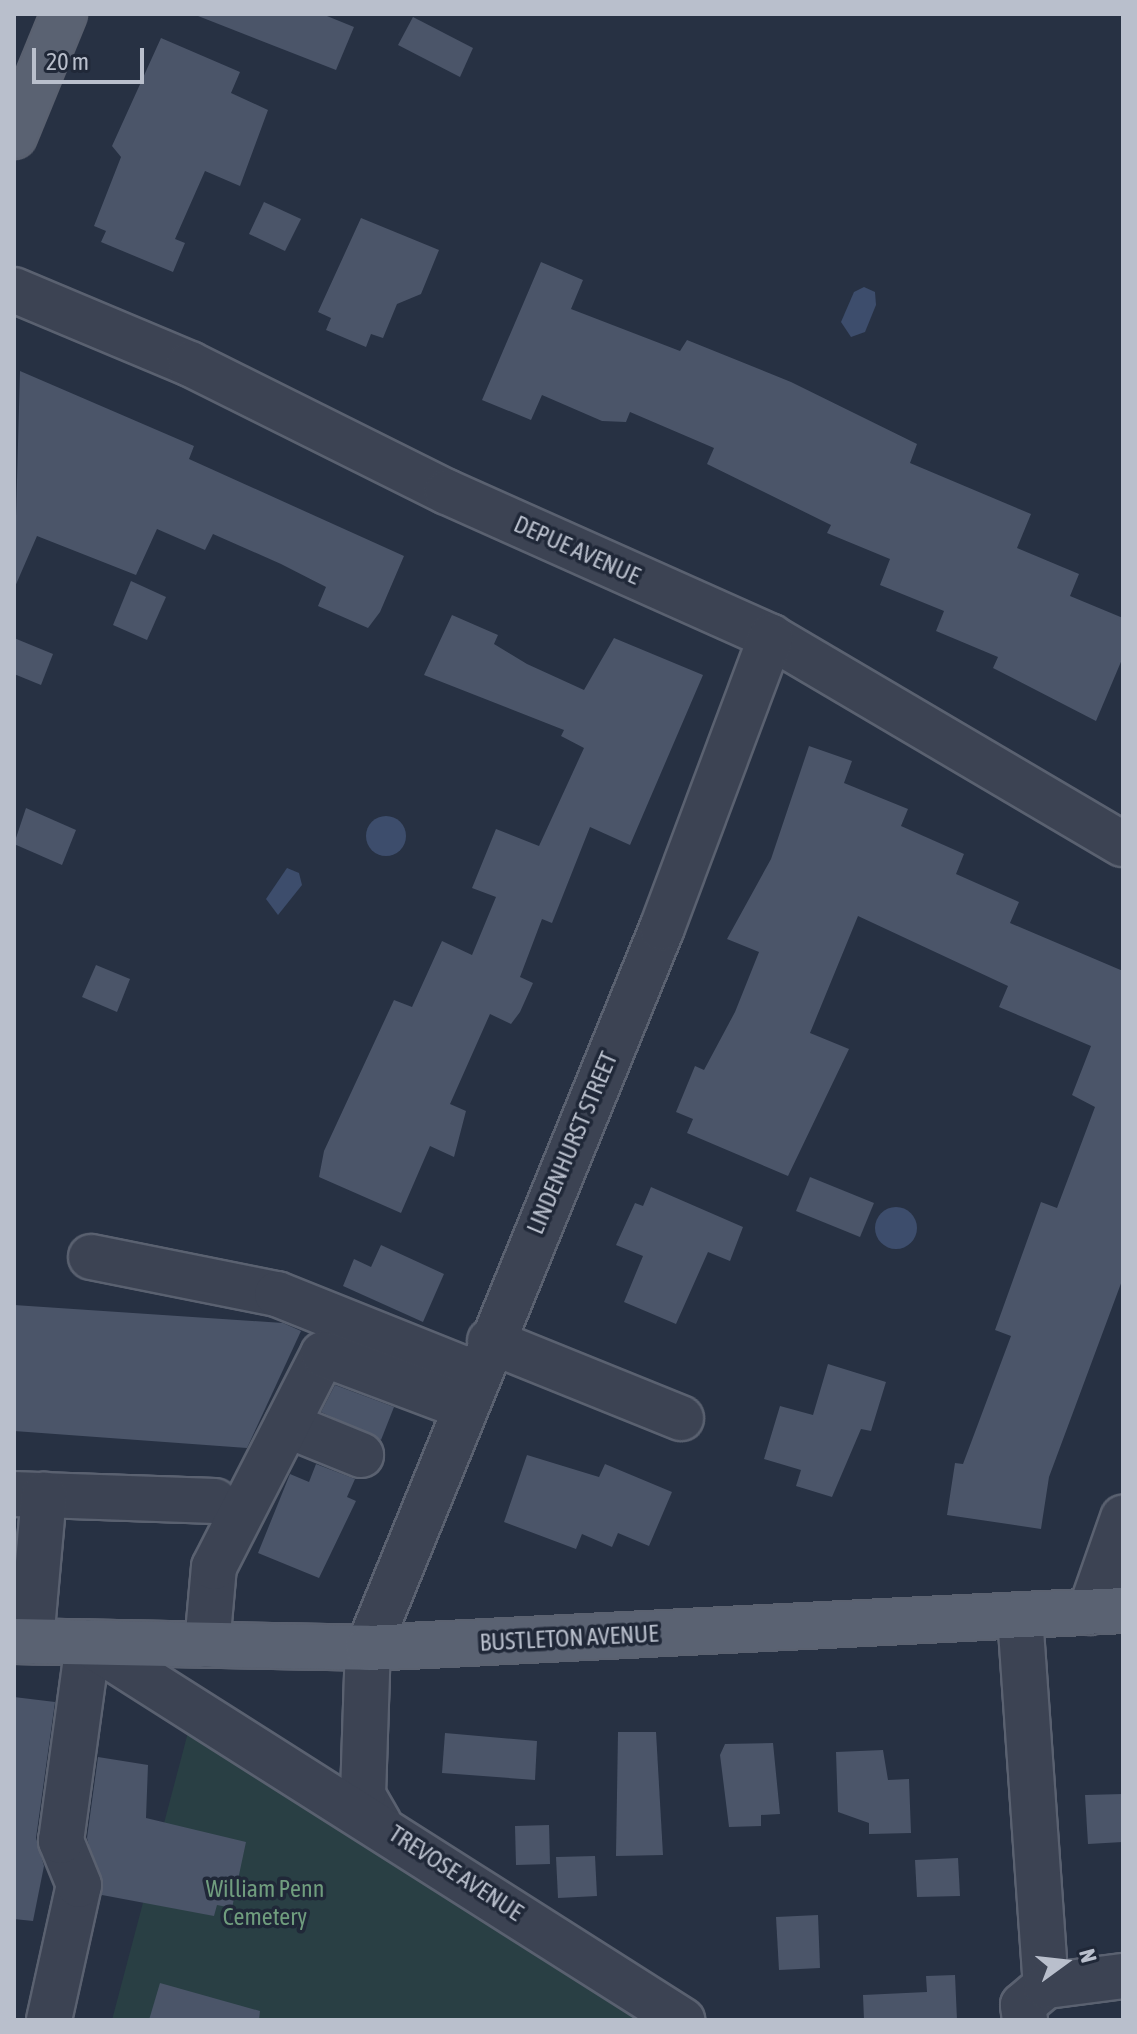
<!DOCTYPE html>
<style>
body{margin:0}
#map{position:relative;width:1137px;height:2034px;overflow:hidden;background:#273143;font-family:"Asap Condensed",sans-serif}
div>[style]{position:absolute}
[style*='--x']{left:calc(var(--x)*1px);top:calc(var(--y)*1px);width:calc(var(--w)*1px);rotate:calc(var(--a)*1deg)}
.green>*{inset:0;background:#293f44}
.water>*{inset:0;background:#3d4d6c}
.round{border-radius:50%}
.building>*{inset:0;background:#4b5569}
.roads{filter:drop-shadow(2px 0 #5a6170) drop-shadow(-2px 0 #5a6170) drop-shadow(0 2px #5a6170) drop-shadow(0 -2px #5a6170)}
.minor>*{height:44px;margin:-22px;padding:0 22px;transform-origin:22px;border-radius:22px;background:#3c4353}
.major>*{height:44px;margin:-22px;padding:0 22px;transform-origin:22px;border-radius:22px;background:#5a6272}
span{translate:-50% -50%;white-space:nowrap;text-align:center;line-height:1.15;-webkit-text-stroke:7px #202838;paint-order:stroke}
.street-label{font-size:24px;color:#b9bfcc}
.park-label{font-size:24px;color:#709d7e}
.frame{position:absolute;inset:0;border:16px solid #b9bfcc;pointer-events:none}
.north{position:absolute;left:1025px;top:1922px;width:80px;height:80px;-webkit-text-stroke:6px #202838;paint-order:stroke;rotate:75deg;font-size:22px;font-weight:700;line-height:32px;text-align:center;color:#b9bfcc}
.north::after{content:'';display:block;margin:auto;width:28px;height:36px;background:#b9bfcc;clip-path:polygon(50% 0,100% 100%,50% 72%,0 100%)}
.scale{position:absolute;left:32px;top:48px;width:112px;height:36px;box-sizing:border-box;border:4px solid #b9bfcc;border-top:0;padding-left:10px;font-size:24px;line-height:28px;white-space:nowrap;color:#b9bfcc;-webkit-text-stroke:6px #202838;paint-order:stroke}
</style>
<div id="map">
<div class="green">
<i style="clip-path:polygon(191px 1721px,675px 2020px,112px 2020px)"></i>
</div>
<div class="water">
<i style="clip-path:polygon(864px 287px,875px 292px,876px 305px,865px 332px,851px 337px,841px 322px,854px 292px)"></i>
<i class="round" style="left:366px;top:816px;width:40px;height:40px"></i>
<i style="clip-path:polygon(287px 868px,299px 873px,302px 885px,278px 915px,266px 899px)"></i>
<i class="round" style="left:875px;top:1207px;width:42px;height:42px"></i>
</div>
<div class="building">
<i style="clip-path:polygon(193px 14px,322px 14px,354px 27px,336px 70px)"></i>
<i style="clip-path:polygon(413px 17px,473px 48px,460px 77px,398px 45px)"></i>
<i style="clip-path:polygon(161px 38px,240px 72px,231px 93px,268px 110px,240px 186px,205px 171px,175px 239px,185px 243px,173px 272px,101px 242px,106px 231px,94px 226px,121px 157px,112px 146px)"></i>
<i style="clip-path:polygon(264px 202px,301px 219px,285px 251px,249px 234px)"></i>
<i style="clip-path:polygon(361px 218px,439px 250px,421px 294px,397px 304px,383px 338px,371px 334px,366px 347px,326px 330px,331px 318px,318px 312px)"></i>
<i style="clip-path:polygon(541px 262px,583px 280px,571px 309px,680px 351px,687px 340px,791px 382px,917px 444px,910px 463px,1031px 514px,1017px 548px,1079px 574px,1070px 596px,1123px 618px,1123px 657px,1096px 721px,993px 668px,998px 657px,936px 631px,944px 611px,880px 585px,890px 559px,827px 533px,831px 525px,707px 464px,714px 448px,630px 412px,626px 422px,602px 421px,542px 395px,531px 420px,482px 400px)"></i>
<i style="clip-path:polygon(20px 371px,194px 446px,189px 459px,404px 556px,380px 612px,368px 628px,318px 606px,326px 587px,281px 564px,213px 534px,205px 550px,157px 529px,136px 575px,37px 536px,14px 589px)"></i>
<i style="clip-path:polygon(131px 581px,166px 597px,147px 640px,113px 625px)"></i>
<i style="clip-path:polygon(452px 615px,498px 635px,494px 644px,527px 664px,584px 690px,614px 638px,703px 675px,630px 845px,590px 827px,552px 923px,542px 919px,520px 977px,533px 983px,520px 1012px,511px 1024px,490px 1014px,450px 1104px,466px 1111px,454px 1157px,430px 1146px,401px 1213px,319px 1177px,324px 1151px,394px 1000px,412px 1007px,442px 941px,472px 955px,496px 897px,472px 888px,496px 829px,539px 846px,584px 748px,561px 736px,564px 730px,424px 675px)"></i>
<i style="clip-path:polygon(14px 638px,53px 654px,41px 685px,14px 674px)"></i>
<i style="clip-path:polygon(809px 746px,852px 761px,844px 783px,908px 809px,901px 826px,964px 854px,956px 874px,1019px 902px,1010px 923px,1123px 971px,1123px 1278px,1049px 1477px,1041px 1529px,947px 1515px,955px 1463px,963px 1464px,1011px 1336px,995px 1330px,1041px 1202px,1057px 1208px,1095px 1107px,1072px 1095px,1091px 1046px,999px 1007px,1008px 986px,858px 916px,810px 1033px,849px 1049px,788px 1176px,687px 1133px,693px 1119px,676px 1112px,695px 1066px,704px 1070px,735px 1012px,759px 952px,727px 939px,771px 859px)"></i>
<i style="clip-path:polygon(26px 808px,76px 830px,62px 865px,14px 844px)"></i>
<i style="clip-path:polygon(96px 965px,130px 979px,117px 1012px,82px 997px)"></i>
<i style="clip-path:polygon(810px 1177px,874px 1203px,860px 1237px,796px 1211px)"></i>
<i style="clip-path:polygon(651px 1187px,743px 1227px,730px 1261px,708px 1252px,676px 1324px,624px 1302px,643px 1256px,616px 1245px,635px 1203px,643px 1206px)"></i>
<i style="clip-path:polygon(381px 1245px,444px 1274px,423px 1322px,343px 1286px,354px 1259px,371px 1267px)"></i>
<i style="clip-path:polygon(14px 1305px,283px 1323px,301px 1331px,247px 1448px,14px 1431px)"></i>
<i style="clip-path:polygon(828px 1364px,886px 1382px,871px 1431px,861px 1429px,832px 1497px,796px 1486px,801px 1470px,764px 1459px,780px 1406px,813px 1415px)"></i>
<i style="clip-path:polygon(335px 1385px,394px 1407px,381px 1440px,321px 1412px)"></i>
<i style="clip-path:polygon(527px 1455px,599px 1477px,605px 1464px,672px 1492px,649px 1546px,618px 1533px,612px 1547px,582px 1534px,576px 1549px,504px 1522px)"></i>
<i style="clip-path:polygon(316px 1464px,355px 1479px,347px 1497px,356px 1501px,319px 1578px,258px 1553px,290px 1474px,309px 1482px)"></i>
<i style="clip-path:polygon(14px 1697px,55px 1702px,36px 1838px,44px 1866px,33px 1921px,14px 1919px)"></i>
<i style="clip-path:polygon(618px 1732px,656px 1732px,663px 1855px,616px 1856px)"></i>
<i style="clip-path:polygon(445px 1733px,537px 1741px,535px 1780px,442px 1773px)"></i>
<i style="clip-path:polygon(773px 1743px,780px 1814px,761px 1815px,761px 1826px,729px 1827px,720px 1755px,725px 1744px)"></i>
<i style="clip-path:polygon(883px 1750px,888px 1780px,909px 1779px,911px 1833px,869px 1834px,869px 1823px,838px 1812px,836px 1752px)"></i>
<i style="clip-path:polygon(98px 1757px,148px 1765px,146px 1818px,246px 1842px,232px 1908px,217px 1905px,214px 1916px,102px 1895px,87px 1838px)"></i>
<i style="clip-path:polygon(1123px 1794px,1123px 1842px,1088px 1844px,1085px 1795px)"></i>
<i style="clip-path:polygon(549px 1825px,550px 1864px,516px 1865px,515px 1826px)"></i>
<i style="clip-path:polygon(595px 1856px,597px 1896px,558px 1898px,556px 1857px)"></i>
<i style="clip-path:polygon(958px 1858px,960px 1896px,917px 1897px,915px 1860px)"></i>
<i style="clip-path:polygon(818px 1915px,820px 1968px,779px 1970px,776px 1917px)"></i>
<i style="clip-path:polygon(955px 1975px,957px 2020px,864px 2020px,863px 1995px,927px 1992px,926px 1976px)"></i>
<i style="clip-path:polygon(160px 1983px,260px 2011px,259px 2020px,149px 2020px)"></i>
</div>
<div class="roads">
<div class="minor">
<i style="--x:14;--y:290;--w:191;--a:22.8"></i>
<i style="--x:190;--y:364;--w:287;--a:26.5"></i>
<i style="--x:447;--y:492;--w:355;--a:24.1"></i>
<i style="--x:771;--y:637;--w:408;--a:30.5"></i>
<i style="--x:91;--y:1257;--w:190;--a:11.3"></i>
<i style="--x:277;--y:1294;--w:215;--a:21.8"></i>
<i style="--x:490;--y:1341;--w:206;--a:22"></i>
<i style="--x:287;--y:1425;--w:80;--a:22.1"></i>
<i style="--x:14;--y:1494;--w:201;--a:2"></i>
<i style="--x:1090;--y:1612;--w:100;--a:-70.7"></i>
<i style="--x:1020;--y:1616;--w:371;--a:86"></i>
<i style="--x:31;--y:1641;--w:147;--a:-84.9"></i>
<i style="--x:207;--y:1645;--w:78;--a:-84.9"></i>
<i style="--x:214;--y:1567;--w:239;--a:-62.9"></i>
<i style="--x:323;--y:1354;--w:151;--a:20.6"></i>
<i style="--x:379;--y:1823;--w:32;--a:-120"></i>
<i style="--x:363;--y:1795;--w:147;--a:-88.1"></i>
<i style="--x:368;--y:1648;--w:778;--a:-67.79"></i>
<i style="--x:662;--y:928;--w:311;--a:-69.5"></i>
<i style="--x:49;--y:2020;--w:138;--a:-77.5"></i>
<i style="--x:79;--y:1885;--w:48;--a:-112.2"></i>
<i style="--x:61;--y:1841;--w:200;--a:-82.2"></i>
<i style="--x:88;--y:1643;--w:704;--a:32.4"></i>
<i style="--x:1025;--y:2020;--w:15;--a:-98"></i>
<i style="--x:1023;--y:2005;--w:30;--a:-40"></i>
<i style="--x:1046;--y:1986;--w:78;--a:-7.4"></i>
</div>
<div class="major">
<i style="--x:14;--y:136;--w:132;--a:-67.7"></i>
<i style="--x:14;--y:1641;--w:354;--a:1.1"></i>
<i style="--x:368;--y:1648;--w:756;--a:-2.88"></i>
</div>
</div>
<div class="street-label">
<span style="left:577px;top:550px;rotate:24deg">DEPUE AVENUE</span>
<span style="left:572px;top:1143px;rotate:-67deg">LINDENHURST STREET</span>
<span style="left:569px;top:1638px;rotate:-3deg">BUSTLETON AVENUE</span>
<span style="left:456px;top:1873px;rotate:33deg">TREVOSE AVENUE</span>
</div>
<div class="park-label">
<span style="left:265px;top:1903px">William Penn<br>Cemetery</span>
</div>
<div class="frame"></div>
<div class="north">N</div>
<div class="scale">20 m</div>
</div>
